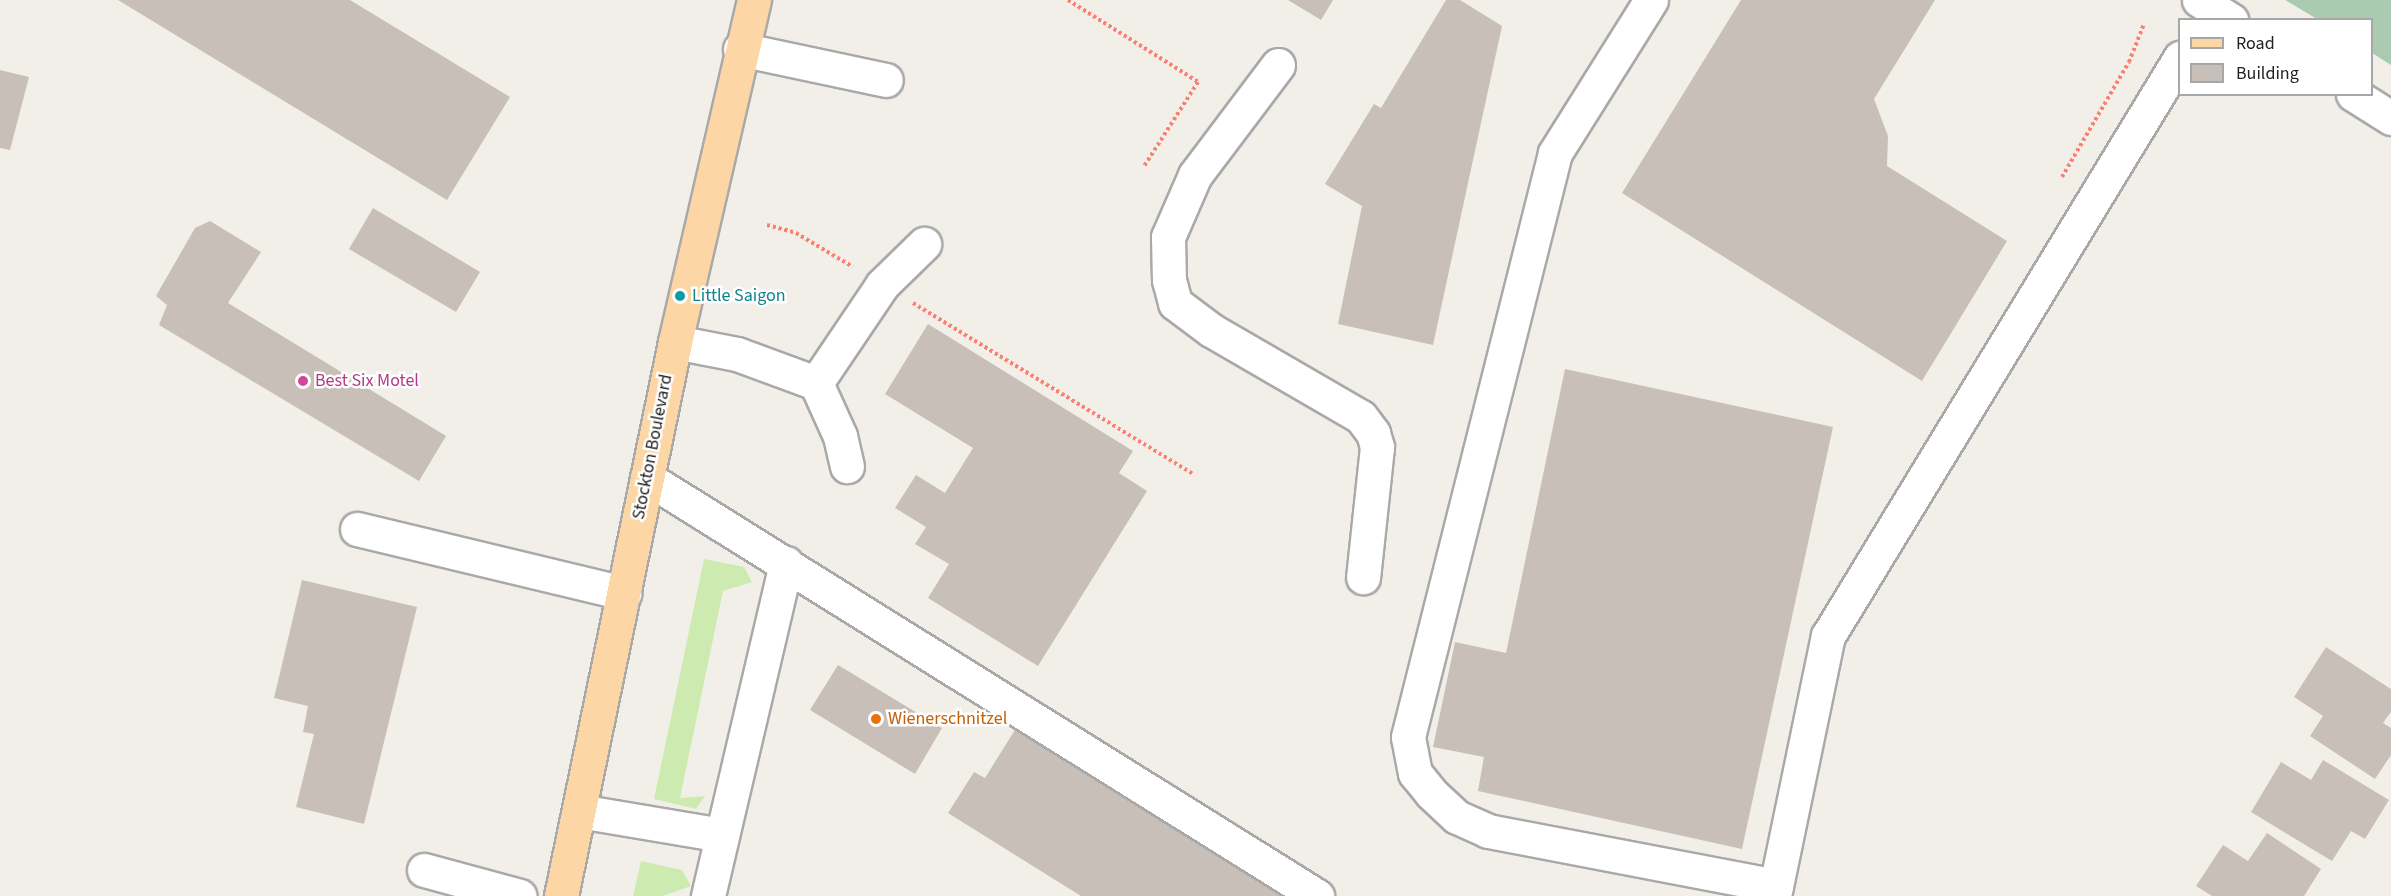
<!DOCTYPE html>
<style>
body{margin:0}
#map{position:relative;width:2391px;height:896px;overflow:hidden;background:#f2efe9;font-family:"Source Sans 3",sans-serif}
div>[style]{position:absolute}
[style*='--x']{left:calc(var(--x)*1px);top:calc(var(--y)*1px);width:calc(var(--w)*1px);rotate:calc(var(--a)*1deg)}
.grass>*{inset:0;background:#cdebb0}
.cemetery>*{inset:0;background:#aacbaf}
.building>*{inset:0;background:#c7bfb8}
.path>*{height:4px;margin-top:-2px;transform-origin:0;background:repeating-linear-gradient(90deg,#fa8072 0 3px,transparent 0 6px)}
.roads{filter:drop-shadow(2px 0 #a9a9a9) drop-shadow(-2px 0 #a9a9a9) drop-shadow(0 2px #a9a9a9) drop-shadow(0 -2px #a9a9a9)}
.minor>*{height:33px;margin:-16.5px;padding:0 16.5px;transform-origin:16.5px;border-radius:16.5px;background:#fff}
.major>*{height:33px;margin:-16.5px;padding:0 16.5px;transform-origin:16.5px;border-radius:16.5px;background:#fcd6a4}
.dots>*{width:16px;height:16px;translate:-50% -50%;box-sizing:border-box;border:3px solid #fff;border-radius:50%}
span{translate:-50% -50%;white-space:nowrap;text-align:center;line-height:1.15;-webkit-text-stroke:5px #fff;paint-order:stroke}
.culture-label{font-size:18px;color:#0d838f}
.left{translate:0 -50%;text-align:left}
.hotel-label{font-size:18px;color:#b23c85}
.street-label{font-size:18px;color:#222}
.food-label{font-size:18px;color:#c56008}
.legend{position:absolute;left:2178px;top:18px;width:195px;height:78px;box-sizing:border-box;background:#fff;border:2px solid #a7a7a7;margin:0;padding:8px 10px;list-style:none;font-size:18px;color:#222}
.legend li{display:flex;align-items:center;gap:12px;height:30px}
.legend b{width:30px;border:2px solid #a7a7a7}
</style>
<div id="map">
<div class="grass">
<i style="clip-path:polygon(704px 559px,744px 567px,752px 582px,723px 591px,680px 798px,705px 796px,696px 809px,654px 799px)"></i>
<i style="clip-path:polygon(641px 861px,682px 870px,691px 886px,663px 896px,633px 896px)"></i>
</div>
<div class="cemetery">
<i style="clip-path:polygon(2285px 0,2391px 0,2391px 65px,2372px 53px,2372px 20px,2317px 19px)"></i>
</div>
<div class="building">
<i style="clip-path:polygon(118px 0,350px 0,510px 97px,447px 200px)"></i>
<i style="clip-path:polygon(1288px 0,1333px 0,1321px 20px)"></i>
<i style="clip-path:polygon(1446px 0,1460px 0,1502px 26px,1433px 345px,1338px 324px,1362px 206px,1325px 184px,1374px 104px,1381px 108px)"></i>
<i style="clip-path:polygon(1741px 0,1935px 0,1874px 99px,1888px 136px,1887px 166px,2007px 241px,1922px 381px,1622px 193px)"></i>
<i style="clip-path:polygon(0 70px,29px 77px,10px 150px,0 148px)"></i>
<i style="clip-path:polygon(373px 208px,480px 272px,456px 312px,349px 249px)"></i>
<i style="clip-path:polygon(210px 221px,261px 252px,228px 303px,446px 436px,419px 481px,159px 325px,167px 305px,156px 296px,195px 228px)"></i>
<i style="clip-path:polygon(928px 324px,1133px 451px,1119px 473px,1147px 491px,1038px 666px,928px 598px,949px 564px,915px 544px,926px 527px,895px 508px,916px 475px,945px 493px,973px 448px,885px 394px)"></i>
<i style="clip-path:polygon(1565px 369px,1833px 427px,1742px 849px,1478px 791px,1484px 757px,1433px 747px,1455px 642px,1506px 653px)"></i>
<i style="clip-path:polygon(302px 580px,417px 607px,364px 824px,296px 807px,314px 734px,303px 732px,308px 706px,274px 698px)"></i>
<i style="clip-path:polygon(2326px 647px,2391px 689px,2391px 712px,2383px 723px,2391px 728px,2391px 755px,2375px 779px,2310px 736px,2323px 716px,2294px 697px)"></i>
<i style="clip-path:polygon(838px 665px,942px 728px,915px 774px,810px 710px)"></i>
<i style="clip-path:polygon(1018px 725px,1283px 890px,1279px 896px,1081px 896px,948px 813px,974px 772px,985px 778px)"></i>
<i style="clip-path:polygon(2323px 760px,2389px 800px,2365px 839px,2351px 831px,2332px 861px,2251px 812px,2281px 762px,2311px 780px)"></i>
<i style="clip-path:polygon(2267px 833px,2321px 869px,2304px 896px,2212px 896px,2196px 886px,2223px 845px,2248px 861px)"></i>
</div>
<div class="path">
<i style="--x:1068;--y:0;--w:154;--a:32.2"></i>
<i style="--x:1198;--y:82;--w:102;--a:122.6"></i>
<i style="--x:2062;--y:177;--w:133;--a:-59.8"></i>
<i style="--x:2129;--y:62;--w:41;--a:-68.5"></i>
<i style="--x:767;--y:225;--w:30;--a:15"></i>
<i style="--x:796;--y:233;--w:66;--a:30.8"></i>
<i style="--x:913;--y:303;--w:327;--a:31.4"></i>
</div>
<div class="roads">
<div class="minor">
<i style="--x:1651;--y:0;--w:181;--a:122.1"></i>
<i style="--x:1555;--y:153;--w:602;--a:104.13"></i>
<i style="--x:1408;--y:737;--w:37;--a:79"></i>
<i style="--x:1415;--y:773;--w:26;--a:51"></i>
<i style="--x:1431;--y:793;--w:35;--a:43"></i>
<i style="--x:1457;--y:817;--w:34;--a:24"></i>
<i style="--x:1488;--y:831;--w:293;--a:10.8"></i>
<i style="--x:2199;--y:0;--w:38;--a:32"></i>
<i style="--x:740;--y:49;--w:149;--a:12"></i>
<i style="--x:1278;--y:65;--w:138;--a:127"></i>
<i style="--x:1195;--y:175;--w:68;--a:113.5"></i>
<i style="--x:1168;--y:237;--w:43;--a:88.7"></i>
<i style="--x:1169;--y:280;--w:24;--a:75"></i>
<i style="--x:1175;--y:303;--w:45;--a:36.9"></i>
<i style="--x:1211;--y:330;--w:173;--a:30.1"></i>
<i style="--x:1361;--y:417;--w:20;--a:53"></i>
<i style="--x:1373;--y:433;--w:15;--a:74"></i>
<i style="--x:1377;--y:447;--w:131;--a:96.1"></i>
<i style="--x:2353;--y:94;--w:45;--a:32.3"></i>
<i style="--x:675;--y:342;--w:63;--a:11"></i>
<i style="--x:737;--y:354;--w:84;--a:20.2"></i>
<i style="--x:816;--y:383;--w:118;--a:-56"></i>
<i style="--x:882;--y:285;--w:59;--a:-44.3"></i>
<i style="--x:816;--y:383;--w:58;--a:65.6"></i>
<i style="--x:840;--y:436;--w:31;--a:77"></i>
<i style="--x:647;--y:478;--w:790;--a:31.96"></i>
<i style="--x:357;--y:529;--w:275;--a:13.5"></i>
<i style="--x:579;--y:811;--w:145;--a:9.5"></i>
<i style="--x:424;--y:870;--w:99;--a:15.2"></i>
<i style="--x:708;--y:896;--w:342;--a:-76.8"></i>
<i style="--x:1774;--y:896;--w:266;--a:-78.3"></i>
<i style="--x:1828;--y:636;--w:677;--a:-58.66"></i>
</div>
<div class="major">
<i style="--x:561;--y:896;--w:566;--a:-78.37"></i>
<i style="--x:675;--y:342;--w:351;--a:-77"></i>
</div>
</div>
<div class="dots">
<i style="left:680px;top:296px;background:#0f9aa8"></i>
<i style="left:303px;top:381px;background:#d1479c"></i>
<i style="left:876px;top:719px;background:#e8710a"></i>
</div>
<div class="culture-label">
<span class="left" style="left:692px;top:296px">Little Saigon</span>
</div>
<div class="hotel-label">
<span class="left" style="left:315px;top:381px">Best Six Motel</span>
</div>
<div class="street-label">
<span style="left:653px;top:447px;rotate:-79deg">Stockton Boulevard</span>
</div>
<div class="food-label">
<span class="left" style="left:888px;top:719px">Wienerschnitzel</span>
</div>
<ul class="legend">
<li><b style="height:8px;background:#fcd6a4"></b>Road</li>
<li><b style="height:16px;background:#c7bfb8"></b>Building</li>
</ul>
</div>
